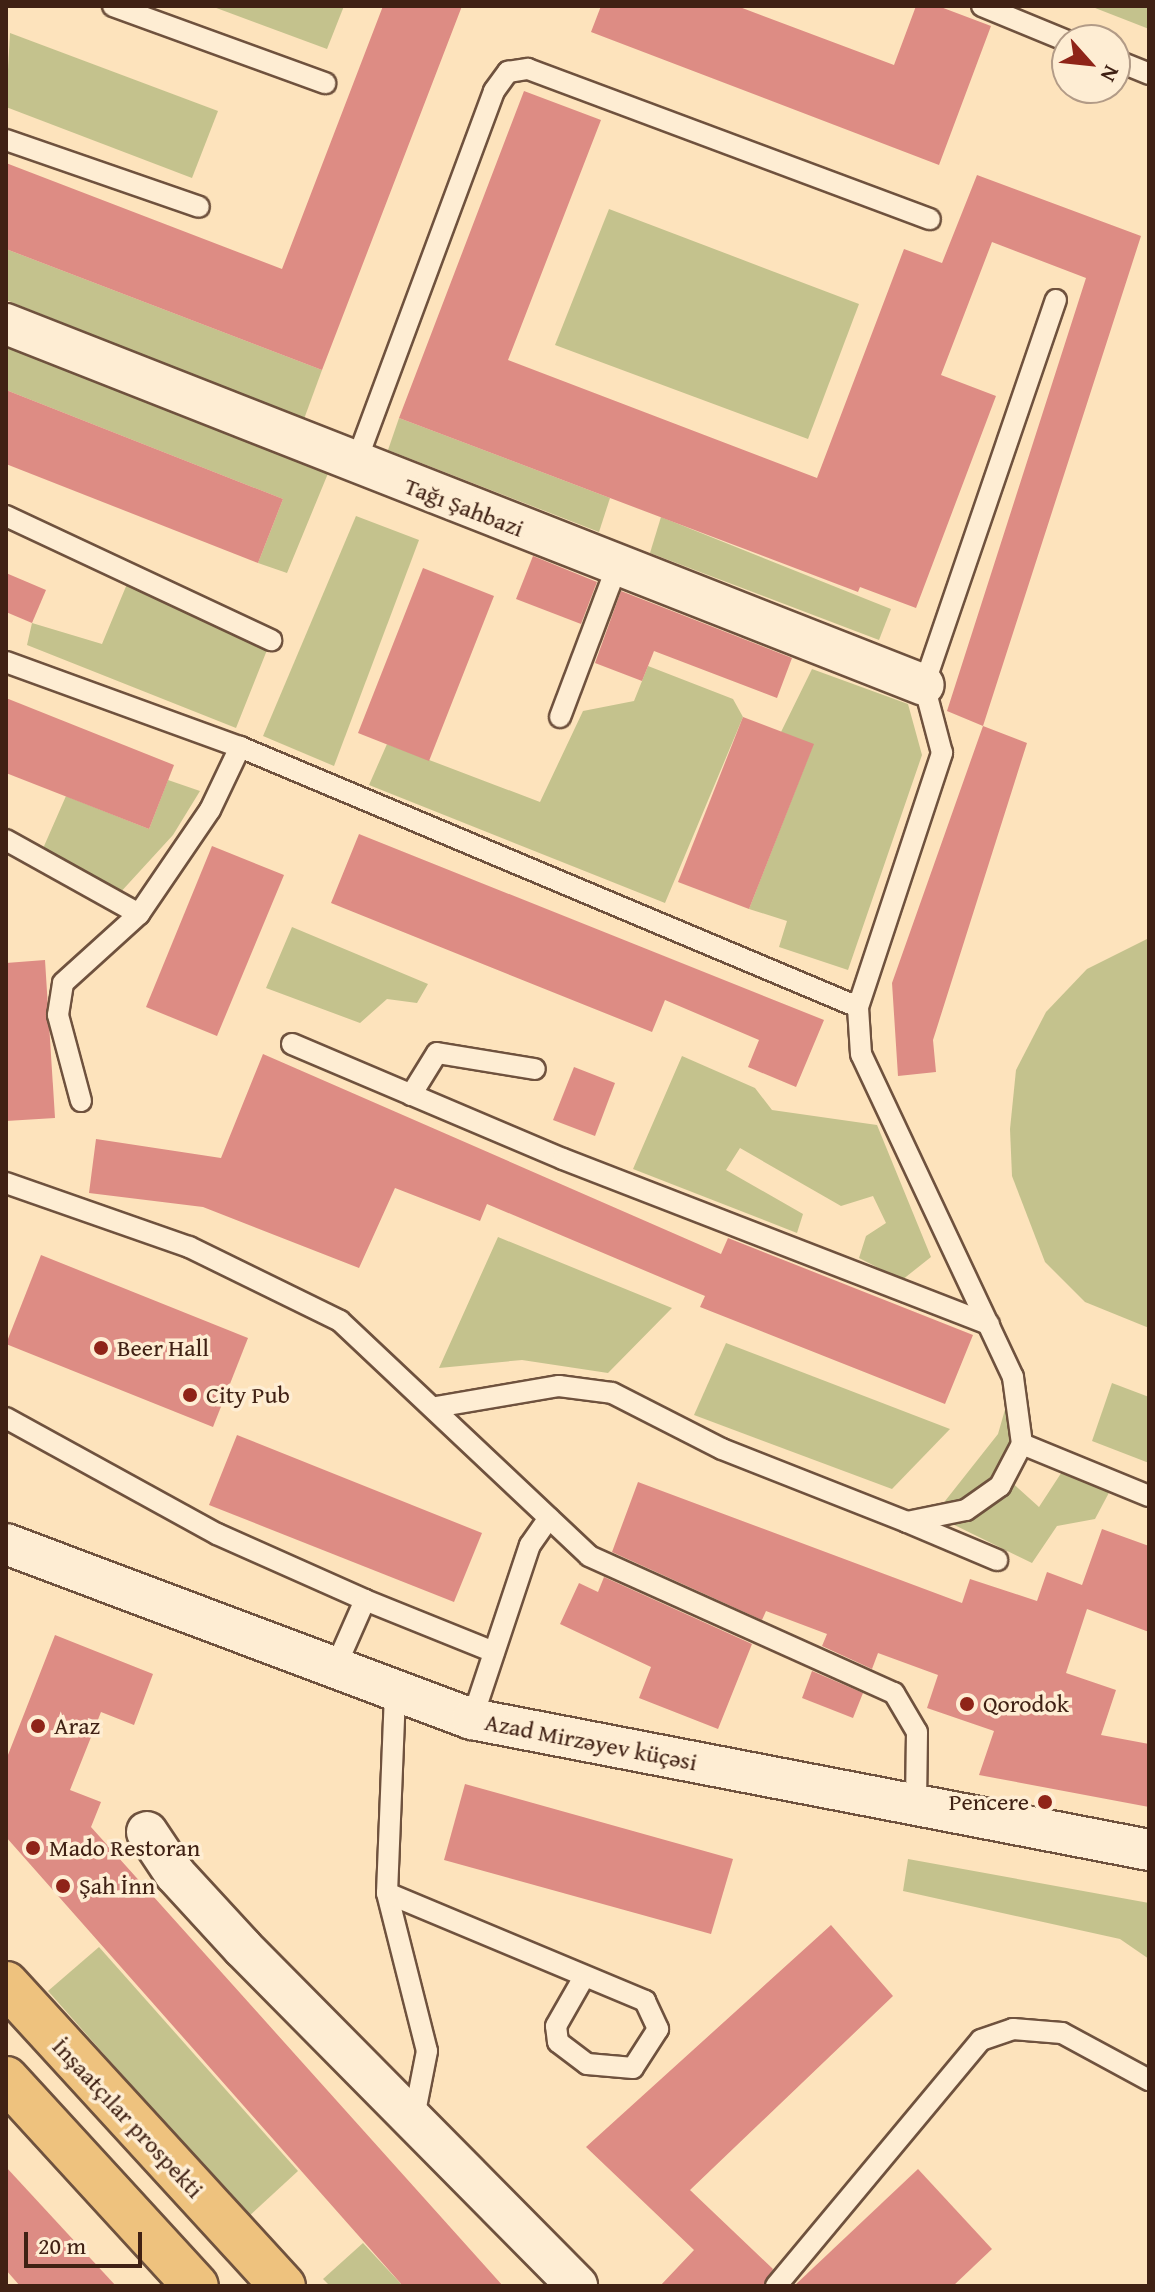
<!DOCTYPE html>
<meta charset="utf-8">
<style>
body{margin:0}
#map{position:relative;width:1155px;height:2292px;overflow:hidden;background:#fde3bc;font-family:"Gentium Book Plus",serif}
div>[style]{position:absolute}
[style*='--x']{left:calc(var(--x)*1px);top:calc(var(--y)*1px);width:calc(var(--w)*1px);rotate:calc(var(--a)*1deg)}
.green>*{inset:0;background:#c4c28d}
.building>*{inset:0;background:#dd8c84}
.roads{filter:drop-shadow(2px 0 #6f523e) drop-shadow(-2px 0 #6f523e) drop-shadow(0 2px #6f523e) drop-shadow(0 -2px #6f523e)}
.lane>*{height:20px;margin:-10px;padding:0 10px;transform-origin:10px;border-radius:10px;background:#feedd3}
.street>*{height:40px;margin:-20px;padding:0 20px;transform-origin:20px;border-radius:20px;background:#feedd3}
.primary>*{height:44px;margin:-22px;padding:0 22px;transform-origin:22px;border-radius:22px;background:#eec27e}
.dots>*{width:22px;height:22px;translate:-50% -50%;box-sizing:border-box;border:4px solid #feedd3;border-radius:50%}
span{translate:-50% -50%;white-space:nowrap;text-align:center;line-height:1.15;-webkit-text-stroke:7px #feedd3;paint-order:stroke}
.street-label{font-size:24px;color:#402114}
.poi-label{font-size:24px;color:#402114}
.left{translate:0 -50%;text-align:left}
.right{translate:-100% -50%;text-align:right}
.frame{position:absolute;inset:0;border:8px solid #402114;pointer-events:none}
.north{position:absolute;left:1051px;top:24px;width:80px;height:80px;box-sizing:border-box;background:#feedd3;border:2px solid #b29b87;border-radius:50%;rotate:117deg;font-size:22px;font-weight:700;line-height:32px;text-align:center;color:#402114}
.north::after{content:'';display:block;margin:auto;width:28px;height:36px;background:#8f2418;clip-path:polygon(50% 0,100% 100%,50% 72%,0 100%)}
.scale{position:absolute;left:24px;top:2232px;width:118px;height:36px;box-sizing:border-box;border:4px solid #402114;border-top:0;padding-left:10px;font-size:24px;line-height:28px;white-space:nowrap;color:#402114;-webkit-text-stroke:6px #feedd3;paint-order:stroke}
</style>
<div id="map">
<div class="green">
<i style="clip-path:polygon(211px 6px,344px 6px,327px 49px)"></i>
<i style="clip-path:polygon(1090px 6px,1149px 6px,1149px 29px)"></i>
<i style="clip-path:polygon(10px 33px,218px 111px,192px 178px,6px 107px)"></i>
<i style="clip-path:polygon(609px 209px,859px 304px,808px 439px,555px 345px)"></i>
<i style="clip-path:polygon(6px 249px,322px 370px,304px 419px,6px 300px)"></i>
<i style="clip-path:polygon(6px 343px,329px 471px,287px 573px,258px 563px,283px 499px,6px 390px)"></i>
<i style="clip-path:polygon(399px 418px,610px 498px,599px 532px,388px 450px)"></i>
<i style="clip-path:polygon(356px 516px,419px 540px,334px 766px,263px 736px)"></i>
<i style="clip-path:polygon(661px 517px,891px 609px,879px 640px,650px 553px)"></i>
<i style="clip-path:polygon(127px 584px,271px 640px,236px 728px,27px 645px,32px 623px,102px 644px)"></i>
<i style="clip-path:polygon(648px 666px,733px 699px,743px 717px,665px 903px,369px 785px,387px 744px,540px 802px,583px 711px,634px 701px)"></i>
<i style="clip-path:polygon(812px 669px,908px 704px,922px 755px,848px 970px,779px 947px,787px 921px,749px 909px,813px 745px,781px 732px)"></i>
<i style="clip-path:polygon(168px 780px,200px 791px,173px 835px,118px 895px,41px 853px,66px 796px,149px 829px)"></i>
<i style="clip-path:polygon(292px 927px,428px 984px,417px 1003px,387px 999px,360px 1023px,266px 988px)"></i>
<i style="clip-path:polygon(1149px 938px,1149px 1328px,1085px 1302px,1045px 1262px,1012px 1176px,1010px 1129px,1016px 1070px,1046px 1012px,1087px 969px)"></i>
<i style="clip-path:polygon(682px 1056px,755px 1088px,772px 1110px,877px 1125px,931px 1257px,902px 1280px,859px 1258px,866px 1236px,886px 1223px,873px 1196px,841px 1206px,740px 1148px,726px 1170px,803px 1214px,797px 1233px,633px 1169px)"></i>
<i style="clip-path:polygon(498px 1237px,672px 1308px,608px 1373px,522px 1360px,439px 1368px)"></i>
<i style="clip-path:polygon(726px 1343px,950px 1429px,892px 1489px,694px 1415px)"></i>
<i style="clip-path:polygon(1112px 1383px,1149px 1397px,1149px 1463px,1092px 1441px)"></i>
<i style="clip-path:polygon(1010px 1392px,1033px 1431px,1009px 1480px,1039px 1507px,1069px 1461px,1112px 1487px,1095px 1519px,1057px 1526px,1032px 1563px,934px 1515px,998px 1434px)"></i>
<i style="clip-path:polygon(908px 1859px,1149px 1903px,1149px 1959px,1120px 1939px,903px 1891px)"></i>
<i style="clip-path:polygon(99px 1947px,298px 2171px,248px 2217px,48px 1991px)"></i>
<i style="clip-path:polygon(363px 2243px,403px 2286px,330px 2286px,323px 2279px)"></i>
</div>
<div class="building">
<i style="clip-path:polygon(383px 6px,462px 6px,322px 370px,6px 249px,6px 163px,282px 269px)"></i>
<i style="clip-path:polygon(601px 6px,737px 6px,894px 65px,916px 6px,938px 6px,991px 26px,939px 165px,591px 32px)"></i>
<i style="clip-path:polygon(524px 91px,601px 120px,508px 360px,817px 478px,904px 249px,942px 263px,977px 175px,1141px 236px,983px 726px,947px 711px,1086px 278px,992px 242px,941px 375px,996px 396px,916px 608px,860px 587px,858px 592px,399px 418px)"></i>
<i style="clip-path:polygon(6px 390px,283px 499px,258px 563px,6px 464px)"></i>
<i style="clip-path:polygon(533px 556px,597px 582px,581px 624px,516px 599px)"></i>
<i style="clip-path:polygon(423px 568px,494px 596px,429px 761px,358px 733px)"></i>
<i style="clip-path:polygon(6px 573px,46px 590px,32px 623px,6px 612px)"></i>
<i style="clip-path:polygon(621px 591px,792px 658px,777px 698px,654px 651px,642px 681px,595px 663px)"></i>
<i style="clip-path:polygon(6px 698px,174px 765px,149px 829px,6px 773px)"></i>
<i style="clip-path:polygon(743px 717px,814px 744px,749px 909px,678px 882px)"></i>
<i style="clip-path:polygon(983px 726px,1027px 743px,933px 1040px,936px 1072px,898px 1076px,892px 983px)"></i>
<i style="clip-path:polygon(359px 834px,824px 1020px,796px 1087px,748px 1067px,759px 1040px,665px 1000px,652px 1032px,331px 903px)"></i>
<i style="clip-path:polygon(212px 846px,284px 875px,217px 1036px,146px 1007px)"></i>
<i style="clip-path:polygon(45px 960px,55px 1118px,6px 1121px,6px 963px)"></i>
<i style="clip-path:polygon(263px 1054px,721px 1254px,728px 1238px,973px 1335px,945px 1404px,700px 1307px,705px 1296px,487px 1204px,480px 1221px,395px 1188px,359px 1268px,203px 1207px,89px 1193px,96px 1139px,221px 1158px)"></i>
<i style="clip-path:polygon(574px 1067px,615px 1083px,595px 1136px,553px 1120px)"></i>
<i style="clip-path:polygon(41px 1255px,248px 1338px,213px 1427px,6px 1344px)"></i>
<i style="clip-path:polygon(237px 1435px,482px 1533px,454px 1602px,209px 1505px)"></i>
<i style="clip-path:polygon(638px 1482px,962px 1603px,970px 1579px,1037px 1601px,1047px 1572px,1082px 1585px,1102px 1529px,1149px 1546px,1149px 1632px,1087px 1609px,1066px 1673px,1116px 1690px,1101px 1735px,1149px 1744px,1149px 1807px,979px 1775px,994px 1731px,927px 1708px,938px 1675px,878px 1653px,872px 1669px,822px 1646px,827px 1634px,766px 1611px,762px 1620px,612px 1552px)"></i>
<i style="clip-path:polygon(604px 1577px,752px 1644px,718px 1729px,639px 1698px,651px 1667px,560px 1624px,579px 1583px,598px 1592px)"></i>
<i style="clip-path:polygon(55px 1635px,153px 1674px,134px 1725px,101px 1712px,70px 1790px,101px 1802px,91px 1827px,503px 2286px,403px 2286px,6px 1837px,6px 1760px)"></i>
<i style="clip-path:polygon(812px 1671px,863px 1693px,853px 1718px,802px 1698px)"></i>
<i style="clip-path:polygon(465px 1784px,733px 1859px,711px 1934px,444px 1860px)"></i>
<i style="clip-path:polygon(831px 1925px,893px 1996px,690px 2190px,773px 2269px,763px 2286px,660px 2286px,694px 2250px,586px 2147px)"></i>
<i style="clip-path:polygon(6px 2167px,116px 2286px,20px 2286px,6px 2270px)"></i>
<i style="clip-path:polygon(918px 2169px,992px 2249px,953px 2286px,794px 2286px)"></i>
</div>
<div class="roads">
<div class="lane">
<i style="--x:113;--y:6;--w:226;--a:20"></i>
<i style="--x:982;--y:6;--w:92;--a:22.4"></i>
<i style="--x:1115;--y:60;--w:37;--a:22"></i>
<i style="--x:6;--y:140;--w:204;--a:19.1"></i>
<i style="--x:355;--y:465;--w:399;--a:-69.6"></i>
<i style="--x:494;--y:91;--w:24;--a:-54"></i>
<i style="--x:508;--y:72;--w:20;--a:-9"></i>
<i style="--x:528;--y:69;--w:429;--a:20.5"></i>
<i style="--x:6;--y:516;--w:293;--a:25.1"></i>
<i style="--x:6;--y:662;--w:249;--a:20"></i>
<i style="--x:240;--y:747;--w:670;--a:22.82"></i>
<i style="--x:560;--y:717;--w:161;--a:-69.3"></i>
<i style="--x:6;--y:840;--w:152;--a:29.1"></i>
<i style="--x:292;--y:1044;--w:294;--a:23"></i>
<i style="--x:563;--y:1159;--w:457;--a:21.2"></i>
<i style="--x:411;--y:1095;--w:49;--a:-58.2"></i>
<i style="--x:437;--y:1053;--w:99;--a:9.3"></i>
<i style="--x:81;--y:1101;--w:89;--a:-105"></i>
<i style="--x:58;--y:1015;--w:32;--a:-81"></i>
<i style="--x:63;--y:983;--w:103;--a:-42.2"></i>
<i style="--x:139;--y:914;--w:126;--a:-55.7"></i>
<i style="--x:210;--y:810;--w:70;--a:-64.5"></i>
<i style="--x:6;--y:1183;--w:194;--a:19.3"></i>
<i style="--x:189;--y:1247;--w:168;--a:26.1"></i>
<i style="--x:340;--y:1321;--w:342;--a:43.3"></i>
<i style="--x:589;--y:1556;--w:334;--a:24.2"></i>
<i style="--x:894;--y:1693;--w:45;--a:59.5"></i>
<i style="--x:917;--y:1732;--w:73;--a:90.8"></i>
<i style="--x:436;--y:1407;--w:125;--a:-9.7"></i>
<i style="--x:559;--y:1386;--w:53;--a:7.5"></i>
<i style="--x:612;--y:1393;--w:123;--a:27"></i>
<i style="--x:722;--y:1449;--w:199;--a:21.5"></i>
<i style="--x:907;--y:1522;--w:60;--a:-11.5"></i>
<i style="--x:966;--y:1510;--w:42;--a:-35.2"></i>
<i style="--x:1000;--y:1486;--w:47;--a:-62.4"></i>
<i style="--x:1022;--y:1444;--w:68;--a:-97.7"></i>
<i style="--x:1013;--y:1377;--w:357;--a:-115.2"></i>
<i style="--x:861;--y:1054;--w:47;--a:-93.7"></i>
<i style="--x:858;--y:1007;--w:268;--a:-71.7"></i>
<i style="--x:942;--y:753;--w:70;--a:-104.8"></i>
<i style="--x:924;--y:685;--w:407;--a:-71.1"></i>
<i style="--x:6;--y:1418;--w:241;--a:28.8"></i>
<i style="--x:217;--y:1534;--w:162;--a:24"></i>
<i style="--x:365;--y:1600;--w:74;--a:113.8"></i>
<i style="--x:1022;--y:1444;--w:137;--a:22.3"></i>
<i style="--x:907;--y:1522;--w:98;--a:22.9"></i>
<i style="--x:365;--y:1600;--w:139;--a:22"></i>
<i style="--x:395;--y:1694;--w:199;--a:92.3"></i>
<i style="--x:387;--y:1893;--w:163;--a:75.8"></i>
<i style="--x:427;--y:2051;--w:67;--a:101.1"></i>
<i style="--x:472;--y:1719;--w:183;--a:-71.6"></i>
<i style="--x:530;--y:1545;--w:33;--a:-55"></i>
<i style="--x:387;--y:1893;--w:280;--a:22.7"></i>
<i style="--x:645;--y:2001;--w:31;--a:65"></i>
<i style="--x:658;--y:2029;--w:46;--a:122.7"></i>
<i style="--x:633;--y:2068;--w:46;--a:-175"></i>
<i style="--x:587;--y:2064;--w:36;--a:-143"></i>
<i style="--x:558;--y:2042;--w:16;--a:-97"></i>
<i style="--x:556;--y:2026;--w:56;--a:-60.3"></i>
<i style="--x:776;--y:2286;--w:320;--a:-50.2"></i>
<i style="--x:981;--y:2040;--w:34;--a:-19"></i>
<i style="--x:1013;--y:2029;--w:49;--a:4.7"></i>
<i style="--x:1062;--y:2033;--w:99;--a:28.4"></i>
</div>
<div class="street">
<i style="--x:6;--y:324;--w:986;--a:21.47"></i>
<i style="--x:6;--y:1544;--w:498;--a:20.6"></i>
<i style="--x:472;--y:1719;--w:690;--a:10.95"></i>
<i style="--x:147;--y:1832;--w:50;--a:56.3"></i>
<i style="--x:175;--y:1874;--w:100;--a:47.4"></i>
<i style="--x:243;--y:1948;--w:475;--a:45.3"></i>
</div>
<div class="primary">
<i style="--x:6;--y:1984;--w:410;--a:47.5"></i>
<i style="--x:6;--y:2079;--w:281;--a:47.5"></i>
</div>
</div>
<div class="dots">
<i style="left:101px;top:1348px;background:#8f2418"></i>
<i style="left:190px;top:1395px;background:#8f2418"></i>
<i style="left:967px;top:1704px;background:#8f2418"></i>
<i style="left:38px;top:1726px;background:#8f2418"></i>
<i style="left:1045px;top:1802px;background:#8f2418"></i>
<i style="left:33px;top:1848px;background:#8f2418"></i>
<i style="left:63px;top:1886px;background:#8f2418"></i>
</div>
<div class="street-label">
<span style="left:464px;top:507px;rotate:21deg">Tağı Şahbazi</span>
<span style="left:591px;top:1742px;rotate:11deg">Azad Mirzəyev küçəsi</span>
<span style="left:128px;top:2118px;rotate:47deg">İnşaatçılar prospekti</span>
</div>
<div class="poi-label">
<span class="left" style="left:117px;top:1348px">Beer Hall</span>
<span class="left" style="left:206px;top:1395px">City Pub</span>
<span class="left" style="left:983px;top:1704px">Qorodok</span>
<span class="left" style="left:54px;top:1726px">Araz</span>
<span class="right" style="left:1029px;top:1802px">Pencere</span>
<span class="left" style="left:49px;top:1848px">Mado Restoran</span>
<span class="left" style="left:79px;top:1886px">Şah İnn</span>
</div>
<div class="frame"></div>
<div class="north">N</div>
<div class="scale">20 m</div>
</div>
